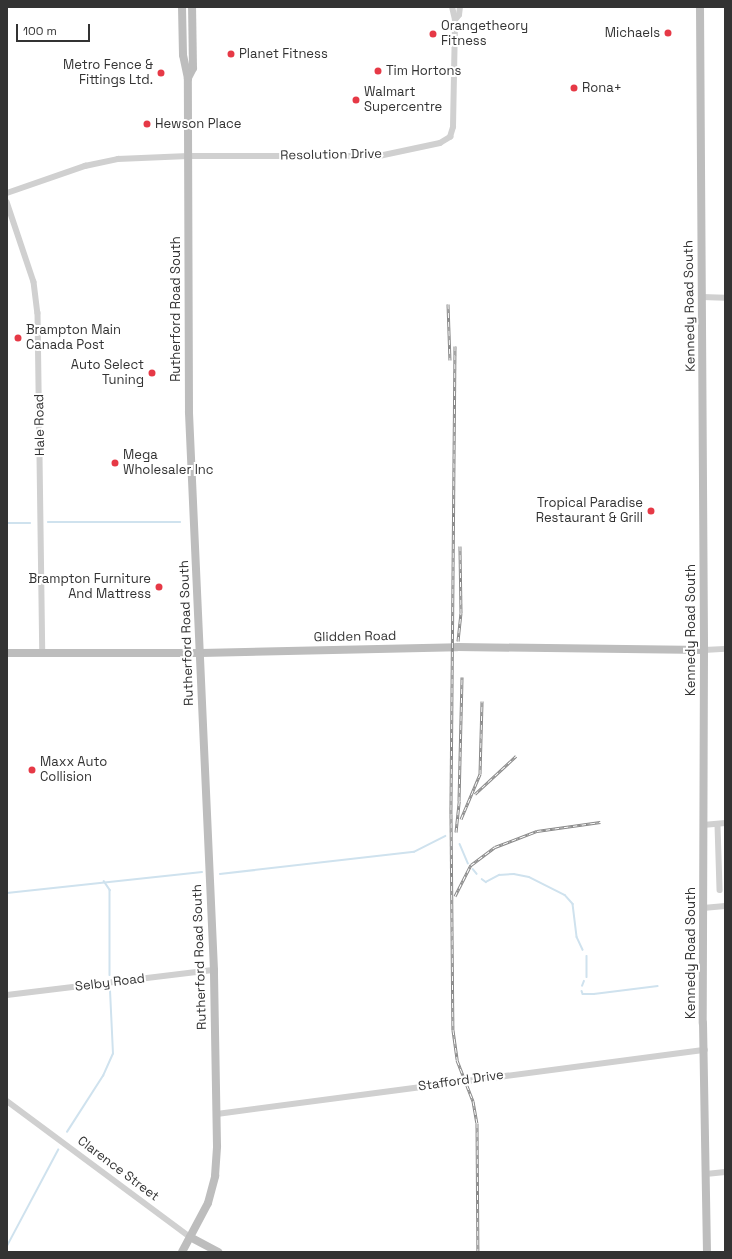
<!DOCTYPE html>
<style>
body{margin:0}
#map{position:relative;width:732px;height:1259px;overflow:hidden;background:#fff;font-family:"Space Grotesk",sans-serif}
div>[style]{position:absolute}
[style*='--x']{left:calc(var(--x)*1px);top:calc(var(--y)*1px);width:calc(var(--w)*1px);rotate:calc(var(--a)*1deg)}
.stream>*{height:1.5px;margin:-0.75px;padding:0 0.75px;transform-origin:0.75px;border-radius:0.75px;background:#cfe2ee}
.street>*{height:5.5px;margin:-2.75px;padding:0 2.75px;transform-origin:2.75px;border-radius:2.75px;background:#d0d0d0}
.secondary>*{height:8px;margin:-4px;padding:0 4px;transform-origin:4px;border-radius:4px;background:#bdbdbd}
.rail>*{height:3px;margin-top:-1.5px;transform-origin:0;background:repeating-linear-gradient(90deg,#fff 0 4.5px,#888 0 9px);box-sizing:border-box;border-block:1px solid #888}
.dots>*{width:11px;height:11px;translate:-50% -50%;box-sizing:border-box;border:2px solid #fff;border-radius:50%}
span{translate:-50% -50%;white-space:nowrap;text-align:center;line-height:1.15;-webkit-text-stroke:4px #fff;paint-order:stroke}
.poi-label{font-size:13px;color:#333}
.left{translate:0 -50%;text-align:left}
.right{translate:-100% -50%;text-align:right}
.street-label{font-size:13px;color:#333}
.frame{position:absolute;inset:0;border:8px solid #333;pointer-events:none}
.scale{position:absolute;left:16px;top:24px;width:74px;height:18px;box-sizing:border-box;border:2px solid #333;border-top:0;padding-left:5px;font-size:12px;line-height:14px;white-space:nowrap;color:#333;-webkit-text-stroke:3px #fff;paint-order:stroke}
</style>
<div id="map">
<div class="stream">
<i style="--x:48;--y:522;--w:132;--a:0"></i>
<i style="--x:7;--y:523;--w:23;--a:0"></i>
<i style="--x:460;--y:844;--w:21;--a:67"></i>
<i style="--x:473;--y:869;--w:6;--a:51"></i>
<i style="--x:220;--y:874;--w:195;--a:-6.5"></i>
<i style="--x:414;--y:852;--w:35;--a:-27"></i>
<i style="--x:482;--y:879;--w:5;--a:37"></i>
<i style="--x:486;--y:882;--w:15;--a:-28"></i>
<i style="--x:499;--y:875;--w:15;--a:-4"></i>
<i style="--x:514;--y:874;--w:15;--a:11"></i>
<i style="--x:529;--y:877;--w:40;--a:26.6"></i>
<i style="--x:565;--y:895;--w:12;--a:48"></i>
<i style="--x:573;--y:904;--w:33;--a:83"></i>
<i style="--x:577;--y:937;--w:14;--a:65"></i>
<i style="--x:104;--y:881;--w:11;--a:56"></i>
<i style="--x:110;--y:890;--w:85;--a:90"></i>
<i style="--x:7;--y:893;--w:196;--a:-6.1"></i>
<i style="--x:587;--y:956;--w:21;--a:90"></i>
<i style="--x:582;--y:986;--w:5;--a:-68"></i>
<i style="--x:582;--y:991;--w:3;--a:72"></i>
<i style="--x:583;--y:994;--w:11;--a:0"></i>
<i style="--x:594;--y:994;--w:64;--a:-7.1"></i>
<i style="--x:67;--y:1132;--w:67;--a:-57.3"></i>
<i style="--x:103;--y:1076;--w:24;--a:-66"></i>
<i style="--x:113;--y:1054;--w:63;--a:-92.7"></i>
<i style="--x:7;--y:1246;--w:109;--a:-62"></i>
</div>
<div class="street">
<i style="--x:455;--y:20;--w:6;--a:-51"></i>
<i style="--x:459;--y:15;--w:8;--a:-83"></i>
<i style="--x:7;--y:193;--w:83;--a:-19.1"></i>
<i style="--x:85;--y:166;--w:34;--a:-12"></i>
<i style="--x:118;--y:159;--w:70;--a:-2.5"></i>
<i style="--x:188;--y:156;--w:191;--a:0"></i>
<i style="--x:379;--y:156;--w:62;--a:-12"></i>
<i style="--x:440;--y:143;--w:12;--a:-31"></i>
<i style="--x:450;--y:137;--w:10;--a:-73"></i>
<i style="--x:453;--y:127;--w:107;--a:-88.9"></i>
<i style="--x:455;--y:20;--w:13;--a:-103"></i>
<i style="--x:7;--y:202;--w:84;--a:71.4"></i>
<i style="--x:34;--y:282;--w:31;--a:83"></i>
<i style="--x:38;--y:313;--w:339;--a:89.2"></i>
<i style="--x:702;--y:297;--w:23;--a:2"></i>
<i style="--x:704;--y:650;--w:21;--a:-3"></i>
<i style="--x:703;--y:825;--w:22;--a:-5"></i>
<i style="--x:718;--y:825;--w:65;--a:88.2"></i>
<i style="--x:703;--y:908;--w:22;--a:-5"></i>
<i style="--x:7;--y:995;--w:209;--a:-6.9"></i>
<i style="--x:7;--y:1101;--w:228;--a:36.6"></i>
<i style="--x:217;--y:1114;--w:492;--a:-7.5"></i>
<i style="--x:706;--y:1174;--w:19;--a:-6"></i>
</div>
<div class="secondary">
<i style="--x:182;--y:7;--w:48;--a:88.8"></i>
<i style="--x:183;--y:55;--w:24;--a:78"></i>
<i style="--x:700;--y:7;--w:643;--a:89.64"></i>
<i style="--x:704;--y:650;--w:373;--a:90.2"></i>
<i style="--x:703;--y:1023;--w:229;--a:89"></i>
<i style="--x:7;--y:653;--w:194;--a:0"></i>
<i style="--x:201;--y:653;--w:256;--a:-1.3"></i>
<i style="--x:457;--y:647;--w:247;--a:0.7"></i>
<i style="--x:190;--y:1237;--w:32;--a:28"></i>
<i style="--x:182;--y:1252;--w:55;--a:-62"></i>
<i style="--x:208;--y:1203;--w:28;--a:-75"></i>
<i style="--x:215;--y:1176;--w:30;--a:-86"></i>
<i style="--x:217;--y:1146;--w:176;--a:-91"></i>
<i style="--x:214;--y:970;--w:559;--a:-92.57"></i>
<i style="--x:189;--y:412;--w:334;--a:-90.2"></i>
<i style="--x:188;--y:78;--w:11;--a:-63"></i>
<i style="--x:193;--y:68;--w:61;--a:-90.9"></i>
</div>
<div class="rail">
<i style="--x:448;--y:304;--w:56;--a:88"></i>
<i style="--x:455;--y:346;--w:468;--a:90.5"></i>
<i style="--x:451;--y:814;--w:216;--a:89.5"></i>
<i style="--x:453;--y:1030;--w:30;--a:82"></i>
<i style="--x:457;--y:1060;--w:44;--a:68.7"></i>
<i style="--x:473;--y:1101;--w:22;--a:80"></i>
<i style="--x:477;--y:1123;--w:129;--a:89.6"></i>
<i style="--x:458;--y:641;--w:28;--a:-84"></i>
<i style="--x:461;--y:613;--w:67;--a:-90.9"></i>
<i style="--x:475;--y:794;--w:56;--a:-42.8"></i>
<i style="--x:461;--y:819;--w:49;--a:-67.1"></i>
<i style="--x:480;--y:774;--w:73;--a:-88.4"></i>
<i style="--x:456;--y:832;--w:31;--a:-84"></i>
<i style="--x:459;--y:801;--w:124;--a:-88.6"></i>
<i style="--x:455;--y:896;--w:35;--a:-63"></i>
<i style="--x:471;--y:865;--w:30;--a:-37"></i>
<i style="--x:495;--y:847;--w:45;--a:-20.9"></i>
<i style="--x:537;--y:831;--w:64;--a:-8.1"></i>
</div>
<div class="dots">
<i style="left:668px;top:33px;background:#e63946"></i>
<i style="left:433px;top:34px;background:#e63946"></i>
<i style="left:231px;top:54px;background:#e63946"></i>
<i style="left:378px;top:71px;background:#e63946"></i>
<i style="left:161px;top:73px;background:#e63946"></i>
<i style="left:574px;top:88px;background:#e63946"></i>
<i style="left:356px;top:100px;background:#e63946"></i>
<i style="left:147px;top:124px;background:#e63946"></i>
<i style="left:18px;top:338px;background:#e63946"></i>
<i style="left:152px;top:373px;background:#e63946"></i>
<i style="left:115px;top:463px;background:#e63946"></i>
<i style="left:651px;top:511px;background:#e63946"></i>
<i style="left:159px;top:587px;background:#e63946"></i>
<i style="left:32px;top:770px;background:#e63946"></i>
</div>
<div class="poi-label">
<span class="left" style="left:441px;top:34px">Orangetheory<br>Fitness</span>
<span class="right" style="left:660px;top:33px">Michaels</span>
<span class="left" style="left:239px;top:54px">Planet Fitness</span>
<span class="right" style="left:153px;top:73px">Metro Fence &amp;<br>Fittings Ltd.</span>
<span class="left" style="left:386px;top:71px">Tim Hortons</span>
<span class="left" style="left:582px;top:88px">Rona+</span>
<span class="left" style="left:364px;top:100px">Walmart<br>Supercentre</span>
<span class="left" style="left:155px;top:124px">Hewson Place</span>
<span class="left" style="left:26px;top:338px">Brampton Main<br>Canada Post</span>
<span class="right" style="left:144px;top:373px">Auto Select<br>Tuning</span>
<span class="left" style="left:123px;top:463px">Mega<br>Wholesaler Inc</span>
<span class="right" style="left:643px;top:511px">Tropical Paradise<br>Restaurant &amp; Grill</span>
<span class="right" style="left:151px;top:587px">Brampton Furniture<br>And Mattress</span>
<span class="left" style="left:40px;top:770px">Maxx Auto<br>Collision</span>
</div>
<div class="street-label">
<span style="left:331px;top:155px;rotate:-1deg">Resolution Drive</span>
<span style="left:690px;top:306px;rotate:-91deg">Kennedy Road South</span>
<span style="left:176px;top:309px;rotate:-90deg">Rutherford Road South</span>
<span style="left:40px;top:425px;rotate:-91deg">Hale Road</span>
<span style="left:691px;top:630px;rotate:-90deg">Kennedy Road South</span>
<span style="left:187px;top:633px;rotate:-92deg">Rutherford Road South</span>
<span style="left:355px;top:637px;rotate:-1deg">Glidden Road</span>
<span style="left:691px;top:953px;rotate:-90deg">Kennedy Road South</span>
<span style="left:200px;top:957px;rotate:-92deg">Rutherford Road South</span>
<span style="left:110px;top:983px;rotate:-7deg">Selby Road</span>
<span style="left:461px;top:1081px;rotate:-8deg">Stafford Drive</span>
<span style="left:118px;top:1169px;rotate:37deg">Clarence Street</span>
</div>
<div class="frame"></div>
<div class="scale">100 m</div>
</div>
